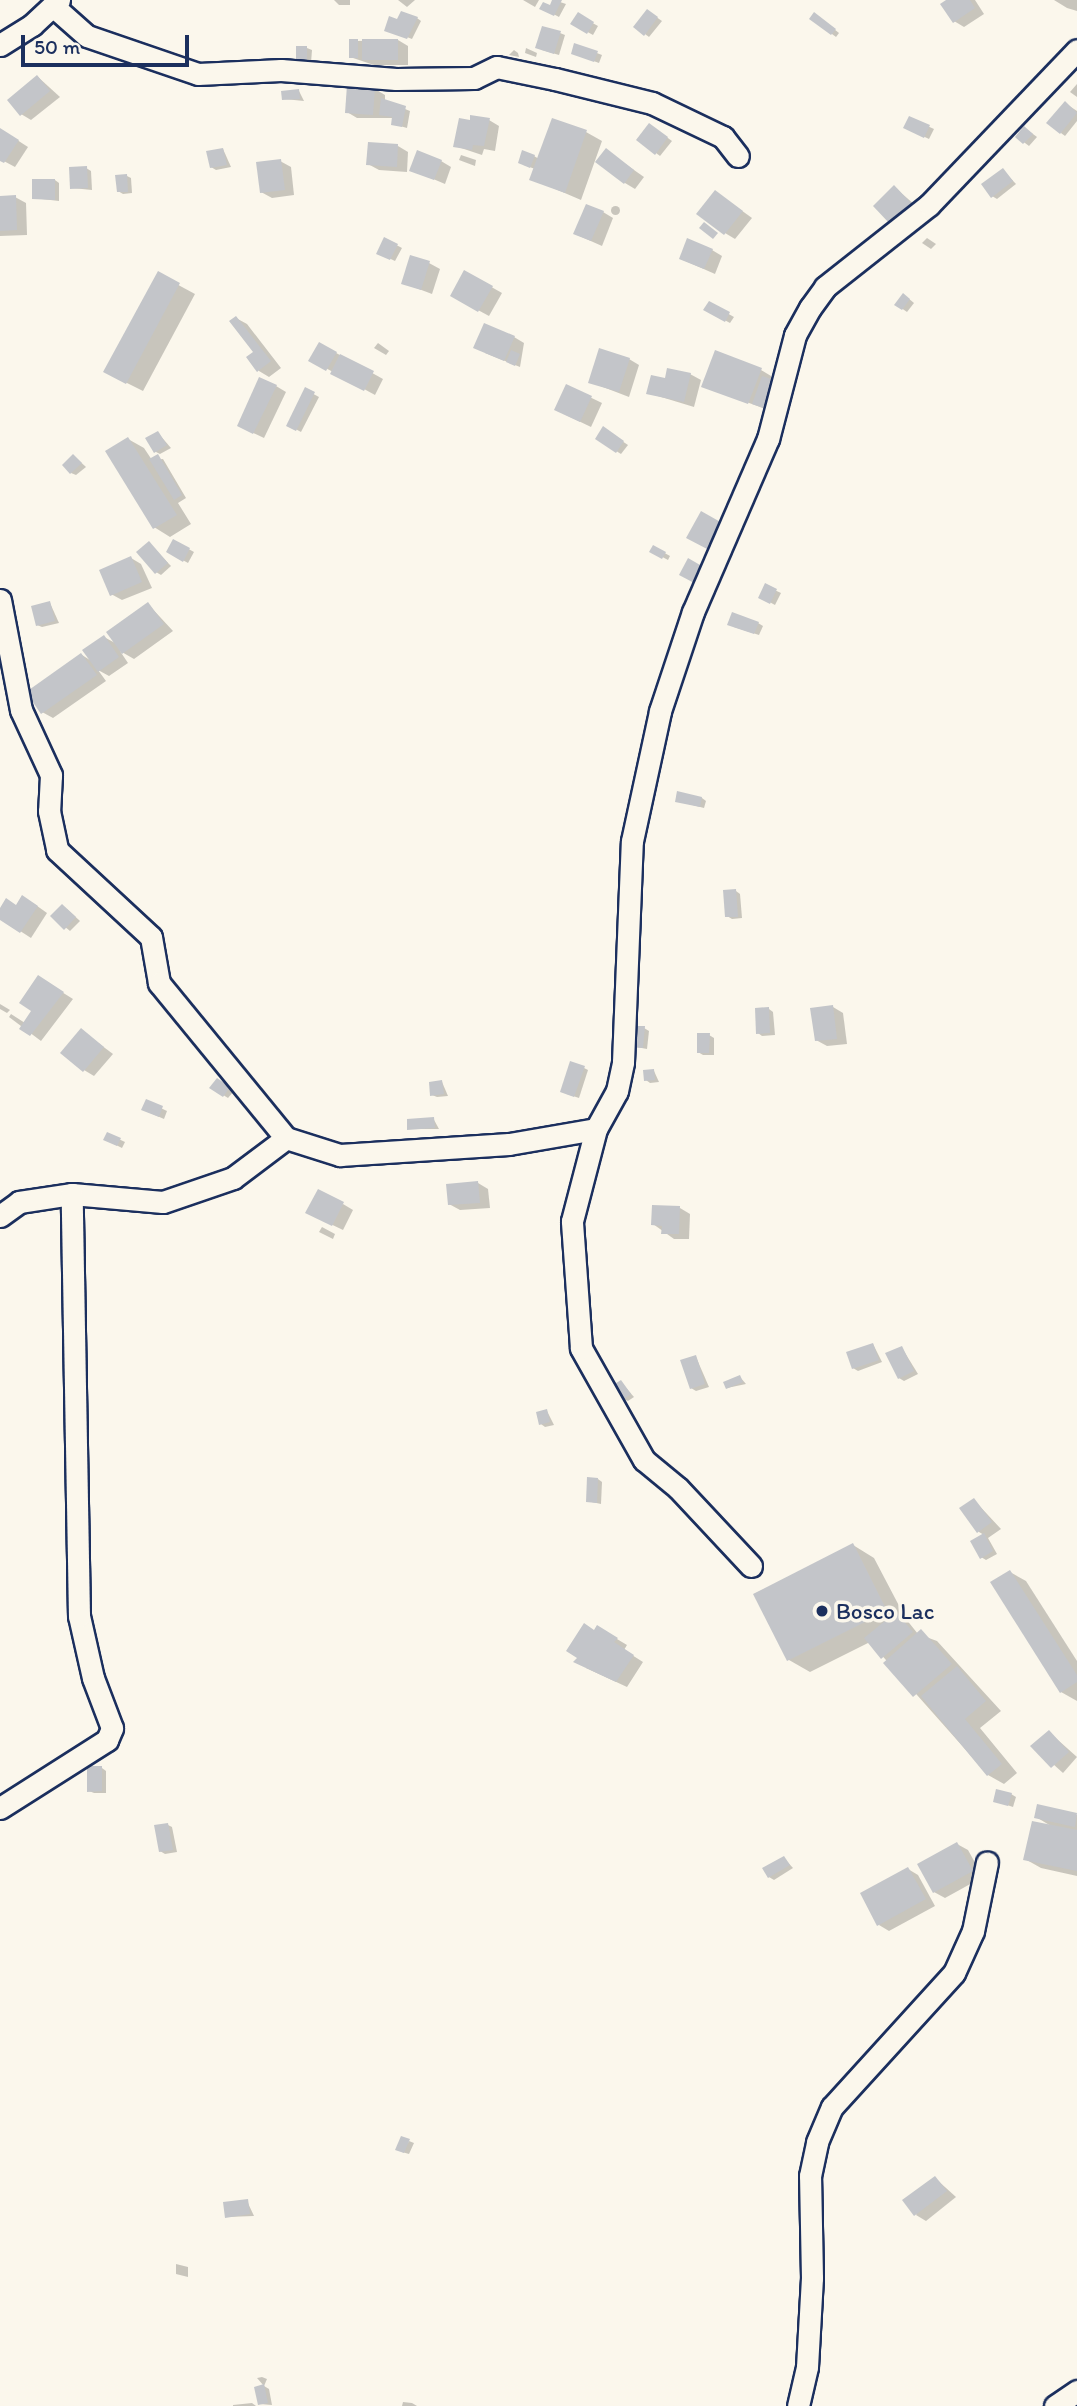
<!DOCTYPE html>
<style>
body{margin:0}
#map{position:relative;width:1077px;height:2406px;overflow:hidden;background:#fbf7ec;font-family:Itim,sans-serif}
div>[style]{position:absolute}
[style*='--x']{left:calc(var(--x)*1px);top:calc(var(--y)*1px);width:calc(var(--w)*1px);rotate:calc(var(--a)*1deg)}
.shadow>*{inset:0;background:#0003}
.round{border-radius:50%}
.building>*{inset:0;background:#c3c5c9}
.roads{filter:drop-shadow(2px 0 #1b2f5e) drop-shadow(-2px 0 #1b2f5e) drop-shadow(0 2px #1b2f5e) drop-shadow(0 -2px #1b2f5e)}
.street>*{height:21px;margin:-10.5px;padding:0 10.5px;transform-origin:10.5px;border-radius:10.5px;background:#fbf7ec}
.dots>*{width:19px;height:19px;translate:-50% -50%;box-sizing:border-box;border:4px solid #fbf7ec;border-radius:50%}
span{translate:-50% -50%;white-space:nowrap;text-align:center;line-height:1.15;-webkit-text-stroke:7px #fbf7ec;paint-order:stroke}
.poi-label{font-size:23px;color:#1b2f5e}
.left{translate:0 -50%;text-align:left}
.scale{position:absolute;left:21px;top:35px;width:168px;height:32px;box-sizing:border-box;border:4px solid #1b2f5e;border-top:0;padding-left:9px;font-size:21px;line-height:24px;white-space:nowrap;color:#1b2f5e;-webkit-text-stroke:5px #fbf7ec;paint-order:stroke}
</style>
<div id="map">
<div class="shadow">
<i style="clip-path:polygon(334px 0,350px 0,350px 5px,339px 5px)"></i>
<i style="clip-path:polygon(398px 0,415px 0,407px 7px)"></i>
<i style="clip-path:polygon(523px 0,539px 0,535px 7px)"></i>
<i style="clip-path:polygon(554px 0,566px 4px,559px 17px,542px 8px,550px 8px)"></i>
<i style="clip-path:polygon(949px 0,975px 0,984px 14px,964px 27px,954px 21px)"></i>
<i style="clip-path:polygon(1054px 0,1077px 0,1077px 11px,1067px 8px)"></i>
<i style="clip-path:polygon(652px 14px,662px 21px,649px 37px,645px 34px)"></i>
<i style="clip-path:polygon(578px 15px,598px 26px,593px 35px,573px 24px)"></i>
<i style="clip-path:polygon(819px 17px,839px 33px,836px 37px,832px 34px)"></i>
<i style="clip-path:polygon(417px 18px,421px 21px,412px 39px,389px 30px,399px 21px)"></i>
<i style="clip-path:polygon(560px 33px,565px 35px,559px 55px,542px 50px)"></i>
<i style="clip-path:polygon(398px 40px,408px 46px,408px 65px,374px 65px,350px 57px,357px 41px)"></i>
<i style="clip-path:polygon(576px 45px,602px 55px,599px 63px,577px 55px)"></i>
<i style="clip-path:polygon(307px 48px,312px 50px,311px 63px,302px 62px,297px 60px)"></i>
<i style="clip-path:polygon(526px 48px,537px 53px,536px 57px,525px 53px)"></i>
<i style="clip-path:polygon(514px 50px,518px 53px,519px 57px,509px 55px)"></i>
<i style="clip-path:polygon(38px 77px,60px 97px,31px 120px,21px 114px)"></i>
<i style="clip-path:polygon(1077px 84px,1077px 97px,1070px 92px)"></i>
<i style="clip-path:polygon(375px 89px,385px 95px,385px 101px,410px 111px,407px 128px,393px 124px,394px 118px,357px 118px,347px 112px)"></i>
<i style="clip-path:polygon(299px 91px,304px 101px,284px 99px)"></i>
<i style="clip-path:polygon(1065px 103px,1077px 111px,1077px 121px,1065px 136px,1061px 133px)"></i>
<i style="clip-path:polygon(910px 118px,934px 129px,929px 139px,910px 130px)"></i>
<i style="clip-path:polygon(489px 120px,499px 126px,495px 151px,484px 149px,482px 155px,455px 146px)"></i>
<i style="clip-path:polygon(654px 128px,672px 141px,660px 156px,656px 153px)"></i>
<i style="clip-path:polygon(0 129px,28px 147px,15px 167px,0 159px)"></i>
<i style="clip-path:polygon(1029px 131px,1037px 137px,1029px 146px,1017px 137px)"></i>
<i style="clip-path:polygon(586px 132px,602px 141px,581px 200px,532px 179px,535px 169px,524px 165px,534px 156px,539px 159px)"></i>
<i style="clip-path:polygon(398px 146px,408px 152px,407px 172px,379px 170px,368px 164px)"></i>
<i style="clip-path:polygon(223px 149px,231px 167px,216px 170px,211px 167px)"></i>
<i style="clip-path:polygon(607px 151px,644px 177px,635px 189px,625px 183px)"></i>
<i style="clip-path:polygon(461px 155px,476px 160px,475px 166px,459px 160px)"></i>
<i style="clip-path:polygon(280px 161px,291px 167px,294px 195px,272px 198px,261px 192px)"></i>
<i style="clip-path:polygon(441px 161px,451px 167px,445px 184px,412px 170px)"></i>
<i style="clip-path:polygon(86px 168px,91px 171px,92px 190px,72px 188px)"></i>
<i style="clip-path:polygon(1003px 170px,1016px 184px,997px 199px,992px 196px)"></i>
<i style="clip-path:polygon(127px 176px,131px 178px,132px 193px,123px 194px,118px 191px)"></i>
<i style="clip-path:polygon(55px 180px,59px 183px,59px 201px,33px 198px)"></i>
<i style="clip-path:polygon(894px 187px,921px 210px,901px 229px)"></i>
<i style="clip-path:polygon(716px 192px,752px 218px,735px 239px,725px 233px)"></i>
<i style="clip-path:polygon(0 197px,15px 197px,26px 203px,27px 235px,0 236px)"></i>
<i class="round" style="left:610.5px;top:205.5px;width:9px;height:9px"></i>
<i style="clip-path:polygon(603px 212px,613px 218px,602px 246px,575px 234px)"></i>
<i style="clip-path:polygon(927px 238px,936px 244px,931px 249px,922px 243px)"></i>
<i style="clip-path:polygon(385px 239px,402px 248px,395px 261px,378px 253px)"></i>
<i style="clip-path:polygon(712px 250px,722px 256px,715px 274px,681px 259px)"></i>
<i style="clip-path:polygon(429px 263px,440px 269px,432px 294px,403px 283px)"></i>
<i style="clip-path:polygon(465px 272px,502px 293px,489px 316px,452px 296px)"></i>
<i style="clip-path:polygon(158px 274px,195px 294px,143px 391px,121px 380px)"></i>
<i style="clip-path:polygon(908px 298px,914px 303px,907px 312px,897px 305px)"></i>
<i style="clip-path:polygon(709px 303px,734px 317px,730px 323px,706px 310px)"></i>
<i style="clip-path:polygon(236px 318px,247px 324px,281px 368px,269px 377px,259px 371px,255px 352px)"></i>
<i style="clip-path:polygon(514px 337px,524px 343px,520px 367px,485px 353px)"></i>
<i style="clip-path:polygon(378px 343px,389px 351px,386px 355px,374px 348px)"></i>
<i style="clip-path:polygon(320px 344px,383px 379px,375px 395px,311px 360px)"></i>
<i style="clip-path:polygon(629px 359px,639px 365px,629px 397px,590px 382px)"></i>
<i style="clip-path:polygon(761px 370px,771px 376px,771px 411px,703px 386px)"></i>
<i style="clip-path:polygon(690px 374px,701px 380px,694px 407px,648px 393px,666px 380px)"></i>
<i style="clip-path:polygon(276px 386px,286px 392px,264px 438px,249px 431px)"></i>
<i style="clip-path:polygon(567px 386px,602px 403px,591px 427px,566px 415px)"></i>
<i style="clip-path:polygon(306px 390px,319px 397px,301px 432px,288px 425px)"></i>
<i style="clip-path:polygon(604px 429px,628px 445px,621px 454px,597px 439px)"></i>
<i style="clip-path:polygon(158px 433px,171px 448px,160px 454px,156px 452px)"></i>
<i style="clip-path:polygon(128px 439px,144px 448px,152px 460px,163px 459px,186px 498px,178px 503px,191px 524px,170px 537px,154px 527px)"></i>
<i style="clip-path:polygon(74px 456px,86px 467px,76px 475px,71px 473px)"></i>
<i style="clip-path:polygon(174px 541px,194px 552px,188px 563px,168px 552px)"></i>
<i style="clip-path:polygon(149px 543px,171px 566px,161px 575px,156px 572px)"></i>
<i style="clip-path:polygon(654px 547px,670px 556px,668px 560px,651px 551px)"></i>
<i style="clip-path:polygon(131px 558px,141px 564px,152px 588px,122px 600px,111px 594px)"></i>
<i style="clip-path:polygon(766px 586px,781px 593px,775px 605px,760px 597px)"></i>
<i style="clip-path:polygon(50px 603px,59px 623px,42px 627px,37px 625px)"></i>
<i style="clip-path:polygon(148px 604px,173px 631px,134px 659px,120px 651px,128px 663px,109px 676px,98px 670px,106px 681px,53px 718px,42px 712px,82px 655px,93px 662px,104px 637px,117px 644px)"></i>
<i style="clip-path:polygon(758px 623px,763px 626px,759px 635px,734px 627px)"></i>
<i style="clip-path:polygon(702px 798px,706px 801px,704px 808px,677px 801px)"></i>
<i style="clip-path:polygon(736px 891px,740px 894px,742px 918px,732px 919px,727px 916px)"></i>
<i style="clip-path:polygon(33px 903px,47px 913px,31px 938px,0 918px,0 911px)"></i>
<i style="clip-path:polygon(67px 909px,80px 921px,70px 931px,52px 916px)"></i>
<i style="clip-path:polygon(49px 984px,73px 999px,41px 1041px,9px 1017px,11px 1014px,25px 1023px)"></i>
<i style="clip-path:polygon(0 1004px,10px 1010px,7px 1013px,0 1009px)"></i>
<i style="clip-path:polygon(833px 1007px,843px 1013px,847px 1044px,827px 1046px,816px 1040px)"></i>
<i style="clip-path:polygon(769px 1009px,773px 1012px,775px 1035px,762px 1036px,758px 1033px)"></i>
<i style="clip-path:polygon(644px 1028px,649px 1031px,647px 1049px,631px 1046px)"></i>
<i style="clip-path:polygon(81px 1030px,113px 1054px,94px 1076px,84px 1070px)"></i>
<i style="clip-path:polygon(709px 1035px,714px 1038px,714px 1055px,703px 1055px,698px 1052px)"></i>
<i style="clip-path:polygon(584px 1068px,588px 1070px,579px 1098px,567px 1094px)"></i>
<i style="clip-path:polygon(654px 1071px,659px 1082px,650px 1083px,646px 1080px)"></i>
<i style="clip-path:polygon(217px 1080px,234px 1091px,228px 1098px,212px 1088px)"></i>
<i style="clip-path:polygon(442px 1082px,448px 1096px,437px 1097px,432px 1095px)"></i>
<i style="clip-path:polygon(146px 1101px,167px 1111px,164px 1119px,148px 1112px)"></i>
<i style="clip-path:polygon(433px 1118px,439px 1129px,409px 1129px)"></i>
<i style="clip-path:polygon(108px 1134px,125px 1142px,122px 1148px,110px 1142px)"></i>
<i style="clip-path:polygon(478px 1183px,488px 1189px,490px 1208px,460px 1210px,449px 1204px)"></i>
<i style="clip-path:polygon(343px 1204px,353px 1210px,343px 1230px,318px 1218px)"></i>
<i style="clip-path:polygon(680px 1208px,690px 1214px,689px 1239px,674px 1239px,653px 1224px)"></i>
<i style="clip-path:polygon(322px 1227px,335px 1234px,333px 1239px,319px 1232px)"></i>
<i style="clip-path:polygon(873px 1344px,882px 1362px,858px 1371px,853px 1368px)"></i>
<i style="clip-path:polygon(902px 1348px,918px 1374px,904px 1381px,899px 1378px)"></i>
<i style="clip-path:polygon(696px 1357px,709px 1387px,696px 1391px,691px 1388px)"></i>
<i style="clip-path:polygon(740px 1377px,746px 1384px,727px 1388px)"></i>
<i style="clip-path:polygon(621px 1382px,634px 1397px,628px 1401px,623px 1399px)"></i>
<i style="clip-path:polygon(547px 1411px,554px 1425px,545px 1427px,541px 1424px)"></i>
<i style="clip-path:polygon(598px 1479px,602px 1482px,601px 1504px,587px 1501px)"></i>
<i style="clip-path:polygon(974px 1500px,1001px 1529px,988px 1538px,997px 1554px,986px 1560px,981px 1557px,984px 1535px,979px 1532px)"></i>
<i style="clip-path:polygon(853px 1545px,874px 1558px,906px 1619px,918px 1634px,937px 1641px,1001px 1711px,980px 1728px,1017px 1773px,1004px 1784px,988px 1775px,870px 1642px,810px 1672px,789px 1660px,755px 1595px)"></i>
<i style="clip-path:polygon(1010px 1572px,1026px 1581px,1077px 1661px,1077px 1701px,1061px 1692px)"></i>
<i style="clip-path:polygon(597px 1627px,627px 1645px,624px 1650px,643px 1662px,627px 1687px,586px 1668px)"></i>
<i style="clip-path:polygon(1049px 1732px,1077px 1757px,1063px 1773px,1033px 1746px)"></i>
<i style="clip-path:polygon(102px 1768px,106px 1771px,106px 1793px,94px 1793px,89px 1791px)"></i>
<i style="clip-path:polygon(1011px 1794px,1016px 1797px,1013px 1807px,995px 1801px)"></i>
<i style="clip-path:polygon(1039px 1806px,1077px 1815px,1077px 1876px,1041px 1868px,1025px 1859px,1051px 1826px,1036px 1817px)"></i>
<i style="clip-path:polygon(168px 1825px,172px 1827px,177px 1852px,165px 1854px,160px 1851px)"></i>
<i style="clip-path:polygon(957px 1844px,968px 1850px,983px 1877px,945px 1898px,934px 1892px)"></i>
<i style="clip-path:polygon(784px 1858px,793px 1868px,774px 1880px,769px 1877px)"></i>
<i style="clip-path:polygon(908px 1869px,918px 1875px,935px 1906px,889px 1931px,879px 1925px)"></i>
<i style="clip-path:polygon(409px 2141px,414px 2143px,409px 2154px,402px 2152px)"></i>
<i style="clip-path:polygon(935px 2178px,956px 2197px,926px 2221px,916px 2215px)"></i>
<i style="clip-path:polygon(247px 2201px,254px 2216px,227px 2217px)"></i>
<i style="clip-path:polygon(176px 2264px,188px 2267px,188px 2277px,176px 2274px)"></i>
<i style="clip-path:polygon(262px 2377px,267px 2379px,264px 2386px,257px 2378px)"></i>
<i style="clip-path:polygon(264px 2386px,269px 2389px,272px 2405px,260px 2404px)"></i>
<i style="clip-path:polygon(403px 2402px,412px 2403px,417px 2406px,402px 2406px)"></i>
<i style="clip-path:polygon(252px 2403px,256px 2406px,233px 2406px,233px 2405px)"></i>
</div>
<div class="building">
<i style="clip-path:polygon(552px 0,562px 0,554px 16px,539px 9px,543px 2px,550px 5px)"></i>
<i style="clip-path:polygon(946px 0,970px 0,975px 8px,953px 23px,940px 4px)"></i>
<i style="clip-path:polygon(647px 9px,658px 17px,644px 36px,633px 27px)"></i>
<i style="clip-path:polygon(401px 11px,418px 17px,407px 39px,384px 31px,389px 16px,397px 19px)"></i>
<i style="clip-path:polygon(578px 12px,594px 22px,587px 34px,570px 24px)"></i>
<i style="clip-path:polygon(814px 12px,836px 29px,831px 35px,809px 19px)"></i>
<i style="clip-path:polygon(542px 26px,561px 31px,554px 54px,535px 48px)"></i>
<i style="clip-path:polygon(349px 39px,358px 39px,358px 58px,349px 58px)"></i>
<i style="clip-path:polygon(362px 39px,398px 39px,398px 60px,362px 60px)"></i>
<i style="clip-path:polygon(574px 43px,598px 51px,594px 62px,571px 54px)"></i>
<i style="clip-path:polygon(296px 46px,307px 46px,307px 61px,296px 61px)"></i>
<i style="clip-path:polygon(37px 75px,50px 91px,20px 116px,7px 100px)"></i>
<i style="clip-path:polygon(347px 85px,375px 88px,373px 115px,345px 113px)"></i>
<i style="clip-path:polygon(299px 89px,300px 99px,282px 100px,281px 91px)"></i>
<i style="clip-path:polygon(381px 98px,406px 106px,402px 127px,391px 125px,392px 117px,379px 115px)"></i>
<i style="clip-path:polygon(1065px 101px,1077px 113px,1060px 134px,1046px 123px)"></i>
<i style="clip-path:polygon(470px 115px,490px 118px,484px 146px,473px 145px,472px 150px,453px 147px,459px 118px,470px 120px)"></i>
<i style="clip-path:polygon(909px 116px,930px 125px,924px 138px,903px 128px)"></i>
<i style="clip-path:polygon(552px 118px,587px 130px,565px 193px,529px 180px)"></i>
<i style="clip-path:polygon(649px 123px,668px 137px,655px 155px,636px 140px)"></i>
<i style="clip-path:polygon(1024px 126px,1033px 134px,1023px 144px,1015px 137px)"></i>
<i style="clip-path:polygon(0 128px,19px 140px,4px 163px,0 161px)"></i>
<i style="clip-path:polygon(368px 142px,398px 144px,397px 167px,366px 165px)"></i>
<i style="clip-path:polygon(223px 148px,227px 165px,210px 168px,206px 151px)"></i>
<i style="clip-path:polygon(606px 148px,634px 170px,624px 184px,595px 162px)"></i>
<i style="clip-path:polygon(417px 150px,442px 160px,434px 180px,409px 171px)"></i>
<i style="clip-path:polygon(522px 150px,535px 155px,530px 168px,518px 163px)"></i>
<i style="clip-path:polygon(281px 159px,285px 190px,260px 193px,256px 162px)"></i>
<i style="clip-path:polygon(87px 166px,88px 188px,70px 189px,69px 167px)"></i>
<i style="clip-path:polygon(1003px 168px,1013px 181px,991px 198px,981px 184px)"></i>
<i style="clip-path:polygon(127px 174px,128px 192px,117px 192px,115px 175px)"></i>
<i style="clip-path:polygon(32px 179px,55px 179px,55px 200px,32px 199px)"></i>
<i style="clip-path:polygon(894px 185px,912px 204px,890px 224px,873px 206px)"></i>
<i style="clip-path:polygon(715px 190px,743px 211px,724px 235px,696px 214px)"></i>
<i style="clip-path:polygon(16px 195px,17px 230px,0 231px,0 196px)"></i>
<i style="clip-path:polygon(586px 204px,604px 211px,591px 241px,573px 234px)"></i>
<i style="clip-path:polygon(704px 222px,718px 233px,713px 239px,699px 228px)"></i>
<i style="clip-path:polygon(384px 237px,398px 244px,390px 260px,376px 254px)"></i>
<i style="clip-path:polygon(687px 238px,713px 249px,704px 269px,679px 259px)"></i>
<i style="clip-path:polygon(410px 255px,430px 261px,421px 290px,401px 284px)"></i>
<i style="clip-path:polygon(464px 270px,493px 286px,478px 312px,450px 296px)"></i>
<i style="clip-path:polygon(158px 271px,180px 283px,126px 384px,103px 372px)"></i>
<i style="clip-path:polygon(903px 293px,910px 299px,902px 310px,894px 305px)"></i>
<i style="clip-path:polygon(709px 301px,730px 312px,725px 322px,703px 310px)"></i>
<i style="clip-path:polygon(236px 316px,271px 361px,257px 372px,246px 357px,253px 352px,229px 321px)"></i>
<i style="clip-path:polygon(484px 323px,515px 336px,504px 361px,473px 348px)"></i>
<i style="clip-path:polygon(319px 342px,337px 352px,326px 371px,308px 361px)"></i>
<i style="clip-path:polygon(599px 348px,630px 358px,619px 392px,588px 383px)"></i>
<i style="clip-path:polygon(511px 350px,520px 354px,515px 366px,506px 362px)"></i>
<i style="clip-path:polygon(715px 350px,762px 368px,748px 404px,701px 387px)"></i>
<i style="clip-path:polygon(340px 354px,374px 371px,364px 391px,330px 374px)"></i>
<i style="clip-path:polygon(667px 368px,691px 373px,684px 402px,646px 394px,651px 375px,665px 378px)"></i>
<i style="clip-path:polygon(762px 376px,777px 381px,767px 409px,752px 404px)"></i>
<i style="clip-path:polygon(259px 377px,277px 385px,253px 434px,237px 426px)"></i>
<i style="clip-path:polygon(566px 384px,592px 396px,580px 422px,554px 410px)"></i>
<i style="clip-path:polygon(305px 387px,315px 392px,296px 431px,286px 426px)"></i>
<i style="clip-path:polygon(603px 426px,624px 441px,616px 453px,595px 439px)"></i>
<i style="clip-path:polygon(158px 431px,167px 445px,154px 453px,145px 438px)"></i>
<i style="clip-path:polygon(128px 437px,177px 515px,153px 529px,105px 451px)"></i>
<i style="clip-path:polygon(73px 454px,82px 463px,70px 474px,62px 465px)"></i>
<i style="clip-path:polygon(158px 454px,182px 495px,174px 500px,149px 459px)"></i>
<i style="clip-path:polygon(701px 511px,724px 524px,709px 550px,686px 538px)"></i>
<i style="clip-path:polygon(173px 539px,190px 548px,183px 562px,166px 552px)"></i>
<i style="clip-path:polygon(149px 541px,168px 563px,155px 574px,136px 552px)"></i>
<i style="clip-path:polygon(653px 545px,666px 552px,662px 559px,649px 552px)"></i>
<i style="clip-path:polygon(131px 556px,142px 582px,110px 596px,99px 570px)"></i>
<i style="clip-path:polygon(688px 558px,707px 569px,698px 585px,679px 575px)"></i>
<i style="clip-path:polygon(765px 583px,777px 589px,770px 604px,758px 598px)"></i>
<i style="clip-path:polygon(50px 601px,55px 621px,36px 626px,31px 606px)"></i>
<i style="clip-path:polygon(148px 602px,164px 624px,122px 654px,106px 632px)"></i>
<i style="clip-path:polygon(732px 612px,759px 622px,754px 634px,727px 625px)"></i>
<i style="clip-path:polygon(104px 635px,119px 657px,98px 672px,82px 650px)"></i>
<i style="clip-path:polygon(81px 653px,97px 675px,41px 714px,26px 692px)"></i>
<i style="clip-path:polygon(677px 791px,702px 797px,700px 807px,675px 802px)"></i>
<i style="clip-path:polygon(736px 889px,738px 917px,725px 917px,723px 890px)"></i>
<i style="clip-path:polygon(22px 895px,38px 906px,20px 933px,0 920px,0 908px,6px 898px,16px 905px)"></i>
<i style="clip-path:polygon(62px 904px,76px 917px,64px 930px,50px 916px)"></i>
<i style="clip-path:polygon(38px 975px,64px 992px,30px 1036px,19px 1029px,31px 1011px,19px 1003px)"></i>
<i style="clip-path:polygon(833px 1005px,837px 1039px,815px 1041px,810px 1008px)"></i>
<i style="clip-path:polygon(769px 1007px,770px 1033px,756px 1034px,755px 1008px)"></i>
<i style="clip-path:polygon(630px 1026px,645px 1026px,643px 1048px,629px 1047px)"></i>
<i style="clip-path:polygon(81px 1028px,104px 1047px,83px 1072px,60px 1053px)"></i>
<i style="clip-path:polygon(697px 1033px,710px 1033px,709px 1053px,697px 1053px)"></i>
<i style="clip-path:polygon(570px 1061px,585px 1066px,574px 1097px,560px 1092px)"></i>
<i style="clip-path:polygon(654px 1069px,655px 1080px,644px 1081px,643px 1070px)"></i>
<i style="clip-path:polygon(217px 1078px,230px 1087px,223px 1097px,209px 1088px)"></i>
<i style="clip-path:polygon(442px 1080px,444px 1094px,430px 1096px,429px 1082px)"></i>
<i style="clip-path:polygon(146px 1099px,163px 1106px,159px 1117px,141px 1110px)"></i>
<i style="clip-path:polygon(434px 1117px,435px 1128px,407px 1130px,407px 1119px)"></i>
<i style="clip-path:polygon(107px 1132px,121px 1138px,117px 1146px,103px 1140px)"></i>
<i style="clip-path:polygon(478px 1181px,480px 1203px,448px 1205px,446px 1184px)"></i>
<i style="clip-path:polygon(318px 1189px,344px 1202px,332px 1226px,305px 1213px)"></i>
<i style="clip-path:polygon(652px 1205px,680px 1206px,679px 1234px,661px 1234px,662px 1226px,651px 1225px)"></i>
<i style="clip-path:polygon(873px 1343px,879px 1360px,852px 1369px,846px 1352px)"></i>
<i style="clip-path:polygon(902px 1346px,914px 1371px,898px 1379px,885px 1353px)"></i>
<i style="clip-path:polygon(696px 1355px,705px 1384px,690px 1389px,680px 1360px)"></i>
<i style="clip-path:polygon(740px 1375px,743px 1382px,726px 1389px,723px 1382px)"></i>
<i style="clip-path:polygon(621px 1380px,631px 1394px,622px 1400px,613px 1385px)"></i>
<i style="clip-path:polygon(547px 1409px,550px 1422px,539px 1425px,536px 1412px)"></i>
<i style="clip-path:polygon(587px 1477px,598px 1478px,597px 1503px,586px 1502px)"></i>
<i style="clip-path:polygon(974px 1498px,992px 1522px,977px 1533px,959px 1508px)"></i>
<i style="clip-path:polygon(984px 1533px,993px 1551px,980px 1559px,970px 1541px)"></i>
<i style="clip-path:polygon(853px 1543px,887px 1611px,787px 1661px,753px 1594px)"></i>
<i style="clip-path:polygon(1010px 1570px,1077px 1675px,1077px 1682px,1060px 1693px,990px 1582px)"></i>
<i style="clip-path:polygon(896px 1612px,913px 1632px,881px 1659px,864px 1638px)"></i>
<i style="clip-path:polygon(584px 1623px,594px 1630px,597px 1625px,618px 1638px,614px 1642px,634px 1655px,616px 1682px,573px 1662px,577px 1658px,566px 1651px)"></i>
<i style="clip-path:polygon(921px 1629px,952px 1664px,913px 1697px,883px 1663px)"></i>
<i style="clip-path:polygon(957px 1666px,986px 1701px,965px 1719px,1002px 1764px,987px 1776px,921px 1696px)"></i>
<i style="clip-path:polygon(1049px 1730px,1069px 1752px,1051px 1768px,1030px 1746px)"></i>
<i style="clip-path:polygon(87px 1766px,102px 1766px,102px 1791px,87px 1792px)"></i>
<i style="clip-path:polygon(996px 1789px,1012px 1793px,1008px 1806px,993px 1802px)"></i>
<i style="clip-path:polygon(1037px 1804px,1077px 1813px,1075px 1827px,1034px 1818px)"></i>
<i style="clip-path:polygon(1032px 1821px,1077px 1830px,1077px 1871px,1023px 1860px)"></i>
<i style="clip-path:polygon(168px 1823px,173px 1850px,159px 1852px,154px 1825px)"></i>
<i style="clip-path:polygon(957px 1842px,973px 1871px,933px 1893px,917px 1864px)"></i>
<i style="clip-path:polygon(784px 1856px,790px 1865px,768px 1878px,762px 1868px)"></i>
<i style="clip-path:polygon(908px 1867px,926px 1899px,877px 1926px,860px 1893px)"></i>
<i style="clip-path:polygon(401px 2136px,410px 2139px,404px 2153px,395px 2150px)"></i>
<i style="clip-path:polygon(935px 2176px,947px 2191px,914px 2216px,902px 2200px)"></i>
<i style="clip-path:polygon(248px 2199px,250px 2214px,225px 2218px,223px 2202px)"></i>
<i style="clip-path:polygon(264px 2384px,268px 2403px,258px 2405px,254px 2387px)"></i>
</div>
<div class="roads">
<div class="street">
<i style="--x:53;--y:6;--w:45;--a:41.4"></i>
<i style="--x:87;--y:36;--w:117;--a:18.9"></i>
<i style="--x:198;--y:74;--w:83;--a:-2.8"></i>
<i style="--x:281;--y:70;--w:115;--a:4.5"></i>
<i style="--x:396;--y:79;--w:78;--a:-0.7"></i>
<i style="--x:474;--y:78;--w:25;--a:-26"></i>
<i style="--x:497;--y:67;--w:59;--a:11.7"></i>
<i style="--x:555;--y:79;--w:100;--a:13.9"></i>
<i style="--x:652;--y:103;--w:79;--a:25.6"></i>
<i style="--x:723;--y:137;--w:24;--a:52"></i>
<i style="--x:0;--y:45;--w:38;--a:-32"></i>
<i style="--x:32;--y:25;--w:37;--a:-43"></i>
<i style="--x:0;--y:600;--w:112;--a:79.2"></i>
<i style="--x:21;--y:710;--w:72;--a:65.2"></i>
<i style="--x:51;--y:775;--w:36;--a:93"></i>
<i style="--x:49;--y:811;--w:40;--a:78"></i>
<i style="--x:57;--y:850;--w:128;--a:42.8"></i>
<i style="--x:151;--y:937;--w:47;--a:80.1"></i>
<i style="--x:159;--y:983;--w:200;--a:50.7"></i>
<i style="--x:0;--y:1216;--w:24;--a:-36"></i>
<i style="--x:19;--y:1202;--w:54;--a:-8.6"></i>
<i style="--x:72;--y:1194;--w:91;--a:5"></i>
<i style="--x:163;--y:1202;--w:74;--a:-18.9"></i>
<i style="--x:233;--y:1178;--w:66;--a:-37"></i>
<i style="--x:286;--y:1138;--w:57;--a:17.5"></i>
<i style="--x:340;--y:1155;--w:169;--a:-3.7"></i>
<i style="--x:509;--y:1144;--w:88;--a:-9.8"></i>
<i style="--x:751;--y:1566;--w:107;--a:-133.1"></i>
<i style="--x:678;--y:1488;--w:44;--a:-140.5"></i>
<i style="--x:644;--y:1460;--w:129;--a:-119.4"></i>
<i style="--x:581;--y:1348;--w:127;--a:-94.1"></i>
<i style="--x:572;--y:1221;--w:95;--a:-75.4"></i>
<i style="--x:596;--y:1129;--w:43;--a:-61.1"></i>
<i style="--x:617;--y:1091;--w:30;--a:-78"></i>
<i style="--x:623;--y:1062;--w:221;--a:-87.7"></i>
<i style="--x:632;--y:841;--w:133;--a:-77.8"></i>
<i style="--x:660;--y:711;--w:104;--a:-71.6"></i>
<i style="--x:693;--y:612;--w:189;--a:-66.6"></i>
<i style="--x:768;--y:439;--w:107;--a:-75.4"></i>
<i style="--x:795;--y:335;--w:31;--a:-61"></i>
<i style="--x:810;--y:308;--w:26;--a:-54"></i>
<i style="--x:825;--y:287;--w:132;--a:-38.3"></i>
<i style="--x:929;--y:205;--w:214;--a:-46.3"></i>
<i style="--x:0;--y:1808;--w:127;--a:-32.4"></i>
<i style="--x:107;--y:1740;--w:13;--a:-67"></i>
<i style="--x:112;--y:1728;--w:53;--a:-110.8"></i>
<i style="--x:93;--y:1678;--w:64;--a:-102.7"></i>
<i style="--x:79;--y:1616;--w:422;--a:-91"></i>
<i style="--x:798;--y:2406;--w:40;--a:-77"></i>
<i style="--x:807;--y:2367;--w:89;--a:-86.8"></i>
<i style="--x:812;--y:2278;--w:102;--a:-91.1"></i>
<i style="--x:810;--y:2176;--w:35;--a:-78"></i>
<i style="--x:817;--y:2142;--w:38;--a:-67"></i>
<i style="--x:832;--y:2107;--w:181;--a:-47.7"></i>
<i style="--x:954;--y:1973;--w:46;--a:-65.7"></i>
<i style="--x:973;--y:1931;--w:70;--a:-78.5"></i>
<i style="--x:1055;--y:2406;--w:27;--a:-34"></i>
</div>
</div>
<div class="dots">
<i style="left:822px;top:1611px;background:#1b2f5e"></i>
</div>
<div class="poi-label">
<span class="left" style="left:836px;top:1611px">Bosco Lac</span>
</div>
<div class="scale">50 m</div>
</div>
